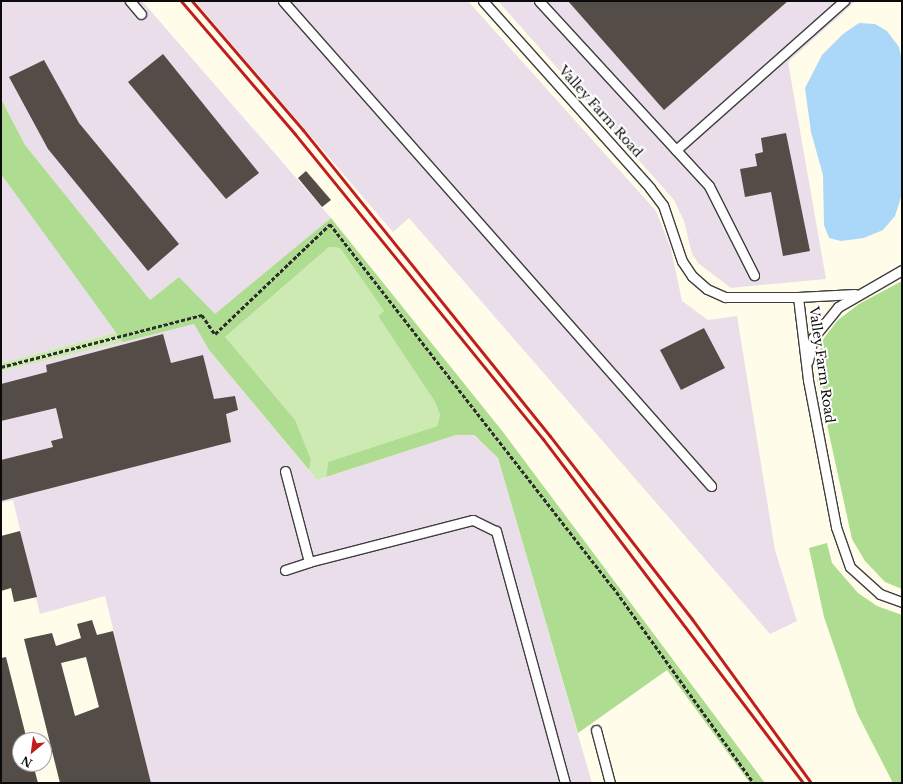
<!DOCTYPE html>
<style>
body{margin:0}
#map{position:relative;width:903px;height:784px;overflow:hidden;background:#fffce9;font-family:"Libre Baskerville",serif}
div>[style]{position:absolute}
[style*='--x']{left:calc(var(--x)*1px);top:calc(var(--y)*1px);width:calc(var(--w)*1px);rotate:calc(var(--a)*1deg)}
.industrial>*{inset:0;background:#eadeeb}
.green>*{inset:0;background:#cceab1}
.forest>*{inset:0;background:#aedc90}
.water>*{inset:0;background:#abd8f9}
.building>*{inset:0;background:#544d47}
.path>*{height:2.5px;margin-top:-1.25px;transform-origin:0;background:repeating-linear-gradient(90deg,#2d2d2d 0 4px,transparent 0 6px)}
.roads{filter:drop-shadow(1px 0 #3e3e3e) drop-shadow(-1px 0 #3e3e3e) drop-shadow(0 1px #3e3e3e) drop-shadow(0 -1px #3e3e3e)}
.service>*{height:9px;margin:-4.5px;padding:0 4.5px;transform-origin:4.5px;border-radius:4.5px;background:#fff}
.rail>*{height:3px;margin:-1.5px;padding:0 1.5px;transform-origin:1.5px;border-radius:1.5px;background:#c01e1d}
span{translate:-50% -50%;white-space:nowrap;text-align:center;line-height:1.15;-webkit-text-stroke:4px #fff;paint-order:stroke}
.street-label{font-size:13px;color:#0b0b0b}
.frame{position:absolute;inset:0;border:2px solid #0b0b0b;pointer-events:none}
.north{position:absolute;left:12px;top:732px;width:40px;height:40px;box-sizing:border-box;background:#fff;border:1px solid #9d9d9d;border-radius:50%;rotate:209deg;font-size:11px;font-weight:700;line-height:16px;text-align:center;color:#0b0b0b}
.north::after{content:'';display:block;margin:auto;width:14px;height:18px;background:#c01e1d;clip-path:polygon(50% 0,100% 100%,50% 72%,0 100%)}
</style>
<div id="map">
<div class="industrial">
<i style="clip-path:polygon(1px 1px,142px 1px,331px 218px,215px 315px,179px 277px,150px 300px,25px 145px,1px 99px)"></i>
<i style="clip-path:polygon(195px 1px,468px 1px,656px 211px,671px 249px,682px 301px,708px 320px,737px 316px,775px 550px,797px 621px,770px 634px,409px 218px,393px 232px)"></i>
<i style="clip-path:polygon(498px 1px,856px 1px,788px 62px,826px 279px,731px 288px,698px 263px,692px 254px,684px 221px,674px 200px)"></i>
<i style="clip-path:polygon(1px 174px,31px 214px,118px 332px,1px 363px)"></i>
<i style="clip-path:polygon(194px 324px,209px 350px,317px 480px,456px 435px,473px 435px,498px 458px,592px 783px,151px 783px,105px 596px,40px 614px,13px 500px,1px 503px,1px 371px)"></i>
</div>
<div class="green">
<i style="clip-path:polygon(329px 247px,340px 248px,384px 311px,378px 316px,435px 402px,440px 415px,437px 426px,328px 462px,326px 477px,317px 480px,309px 470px,311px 460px,225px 337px)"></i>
<i style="clip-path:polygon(118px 332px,123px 342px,1px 371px,1px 363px)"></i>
</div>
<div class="forest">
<i style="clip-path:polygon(1px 99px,25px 145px,150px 300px,179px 277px,215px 314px,331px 218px,503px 432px,765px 783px,750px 783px,667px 670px,578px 733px,498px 458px,474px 435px,456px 435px,326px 477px,328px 462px,437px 426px,440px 415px,435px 402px,378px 316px,384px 311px,340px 248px,329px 247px,225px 337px,295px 420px,311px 460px,309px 470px,209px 350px,194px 324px,123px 342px,1px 174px)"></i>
<i style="clip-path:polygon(902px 281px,902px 589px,885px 582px,865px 561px,852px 539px,817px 379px,817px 359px,824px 338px,838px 320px,859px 304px)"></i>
<i style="clip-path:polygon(827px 543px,832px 563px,858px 593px,877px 606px,902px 615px,902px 783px,893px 783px,857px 713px,824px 617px,809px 548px)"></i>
</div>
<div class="water">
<i style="clip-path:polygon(859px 23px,875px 24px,887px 31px,899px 47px,902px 61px,902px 194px,895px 216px,883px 230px,864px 238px,841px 241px,829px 238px,824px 225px,823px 175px,811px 132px,805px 88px,822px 55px,843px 34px)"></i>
</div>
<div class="building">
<i style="clip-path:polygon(568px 1px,788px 1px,664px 110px)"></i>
<i style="clip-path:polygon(163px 54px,259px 173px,226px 199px,128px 82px)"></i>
<i style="clip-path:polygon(44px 60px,79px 123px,179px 244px,148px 271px,48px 149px,9px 77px)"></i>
<i style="clip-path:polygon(786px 133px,810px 251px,783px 256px,771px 192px,745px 197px,740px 169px,757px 166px,755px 154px,763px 152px,761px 138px)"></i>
<i style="clip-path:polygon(306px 171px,331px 200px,322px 207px,298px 178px)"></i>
<i style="clip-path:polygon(704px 328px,725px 368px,681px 390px,660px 350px)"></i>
<i style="clip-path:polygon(163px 334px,171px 363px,203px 355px,214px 399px,235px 396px,238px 410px,226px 414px,231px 442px,1px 501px,1px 460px,53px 447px,51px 441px,63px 438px,56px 408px,1px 421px,1px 384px,47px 372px,46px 365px)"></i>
<i style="clip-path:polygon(20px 531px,37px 597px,14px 602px,11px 588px,1px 591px,1px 536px)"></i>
<i style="clip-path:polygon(evenodd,92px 620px,97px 635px,113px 631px,151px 783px,60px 783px,24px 639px,52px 633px,56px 646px,81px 638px,77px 624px,92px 620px,86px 657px,99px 707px,75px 716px,61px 663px,86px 657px)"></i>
<i style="clip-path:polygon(6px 657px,27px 740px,20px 740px,20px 764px,33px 764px,38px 783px,1px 783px,1px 658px)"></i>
</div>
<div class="path">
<i style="--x:1;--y:367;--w:208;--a:-14.5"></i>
<i style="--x:202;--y:315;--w:23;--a:56"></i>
<i style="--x:215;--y:334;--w:159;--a:-43.7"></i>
<i style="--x:330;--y:224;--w:460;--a:52.1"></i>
<i style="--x:613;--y:587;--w:241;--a:54.3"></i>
</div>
<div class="roads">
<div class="service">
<i style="--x:130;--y:1;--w:17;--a:50"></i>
<i style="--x:283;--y:1;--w:647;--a:48.57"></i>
<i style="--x:483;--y:1;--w:251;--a:48.2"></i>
<i style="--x:650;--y:188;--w:21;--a:53"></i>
<i style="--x:663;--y:205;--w:59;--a:71.3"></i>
<i style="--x:682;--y:261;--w:18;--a:56"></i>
<i style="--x:692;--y:276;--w:20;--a:41"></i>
<i style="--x:707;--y:289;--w:20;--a:24"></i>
<i style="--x:725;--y:297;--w:73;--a:0"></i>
<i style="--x:798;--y:297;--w:84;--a:83.1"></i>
<i style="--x:808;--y:380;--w:150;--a:79.2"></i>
<i style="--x:836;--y:527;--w:42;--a:70.7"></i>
<i style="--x:850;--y:567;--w:40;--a:42"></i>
<i style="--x:880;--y:594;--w:23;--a:20"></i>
<i style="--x:539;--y:1;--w:251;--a:47.4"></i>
<i style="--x:709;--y:186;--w:100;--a:63.2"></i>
<i style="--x:676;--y:150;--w:225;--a:-41.6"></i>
<i style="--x:798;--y:297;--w:57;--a:-3"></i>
<i style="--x:808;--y:361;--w:24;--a:-78"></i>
<i style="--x:813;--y:338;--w:40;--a:-51"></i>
<i style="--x:838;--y:307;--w:74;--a:-30"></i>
<i style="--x:285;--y:471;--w:94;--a:75.2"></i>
<i style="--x:309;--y:562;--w:169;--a:-14.4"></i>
<i style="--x:473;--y:520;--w:25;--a:26"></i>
<i style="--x:496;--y:531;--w:261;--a:74.7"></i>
<i style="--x:285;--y:570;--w:25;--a:-18"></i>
<i style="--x:596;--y:730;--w:55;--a:75.2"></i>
</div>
</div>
<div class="rail">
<i style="--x:181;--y:1;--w:175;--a:49.4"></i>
<i style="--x:295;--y:134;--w:393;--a:50.9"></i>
<i style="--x:543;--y:439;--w:431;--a:52.9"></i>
<i style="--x:192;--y:1;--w:170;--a:49.3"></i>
<i style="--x:303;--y:130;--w:393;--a:51.1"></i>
<i style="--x:550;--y:436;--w:232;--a:52.2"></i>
<i style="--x:692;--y:619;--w:203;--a:54"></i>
</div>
<div class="street-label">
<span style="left:600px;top:112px;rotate:48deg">Valley Farm Road</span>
<span style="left:821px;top:365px;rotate:82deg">Valley Farm Road</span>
</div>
<div class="frame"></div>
<div class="north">N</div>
</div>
